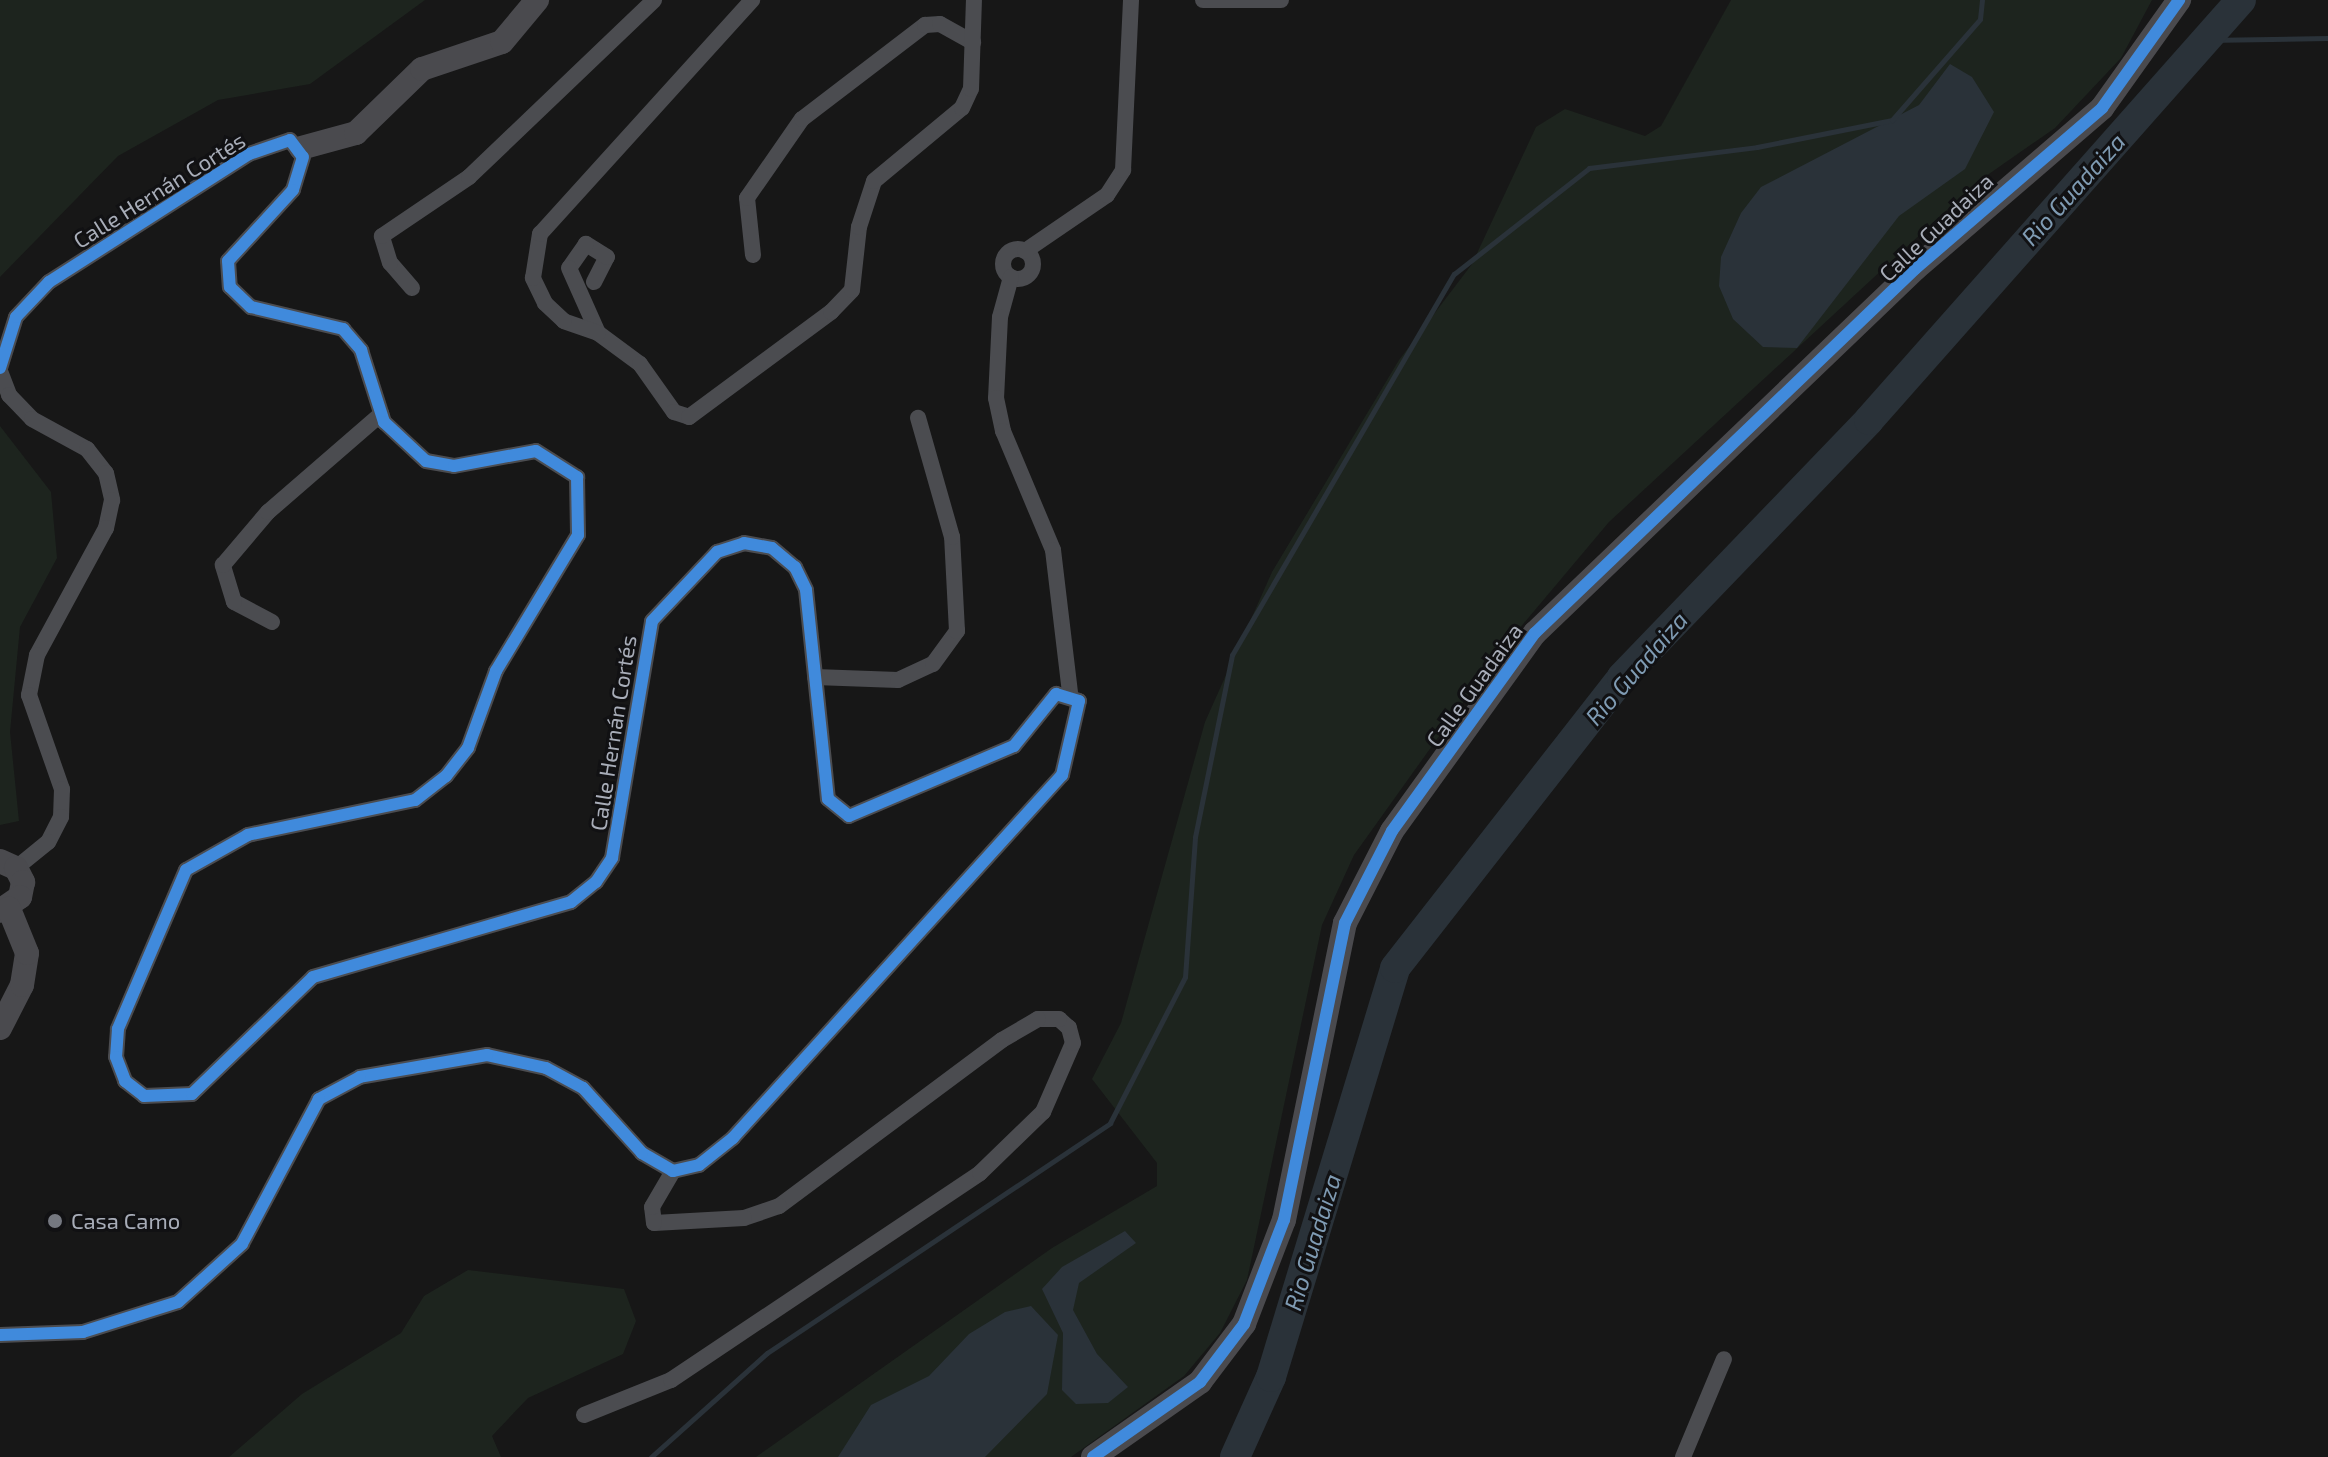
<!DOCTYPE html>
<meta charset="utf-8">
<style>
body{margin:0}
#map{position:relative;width:2328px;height:1457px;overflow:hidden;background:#171717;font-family:"Exo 2",sans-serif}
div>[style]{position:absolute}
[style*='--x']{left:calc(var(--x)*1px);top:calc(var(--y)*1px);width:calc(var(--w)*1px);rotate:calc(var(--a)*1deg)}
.green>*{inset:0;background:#1d241e}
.water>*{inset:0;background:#2a3239}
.stream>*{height:5px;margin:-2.5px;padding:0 2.5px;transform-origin:2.5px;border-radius:2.5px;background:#2a3239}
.river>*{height:30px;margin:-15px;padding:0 15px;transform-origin:15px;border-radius:15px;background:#2a3239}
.street>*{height:16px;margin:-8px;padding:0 8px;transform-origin:8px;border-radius:8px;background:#4b4c50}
.street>.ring{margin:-8px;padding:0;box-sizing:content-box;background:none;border:16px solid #4b4c50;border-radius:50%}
.secondary>*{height:24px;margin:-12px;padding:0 12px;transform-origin:12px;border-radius:12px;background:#4a4a4e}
.cycleway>*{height:12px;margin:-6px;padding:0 6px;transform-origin:6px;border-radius:6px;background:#408adc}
.dots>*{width:22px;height:22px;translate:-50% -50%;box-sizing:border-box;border:4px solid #111113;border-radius:50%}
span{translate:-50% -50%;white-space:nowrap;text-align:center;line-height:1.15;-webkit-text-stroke:6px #111113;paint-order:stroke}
.street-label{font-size:22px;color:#a8adb8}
.poi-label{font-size:22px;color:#a8adb8}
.left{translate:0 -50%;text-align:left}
.water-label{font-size:24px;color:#7f9bb3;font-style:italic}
</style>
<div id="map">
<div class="green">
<i style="clip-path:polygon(0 0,425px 0,310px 84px,218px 100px,118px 156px,0 277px)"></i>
<i style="clip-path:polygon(1731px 0,2152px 0,2121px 58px,2055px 128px,1976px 183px,1609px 522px,1497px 655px,1354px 855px,1322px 925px,1247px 1280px,1220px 1333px,1184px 1376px,1071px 1457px,756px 1457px,1052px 1248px,1157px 1186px,1157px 1163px,1092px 1079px,1121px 1023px,1205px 722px,1272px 572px,1399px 360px,1472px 264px,1536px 127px,1565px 109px,1645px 136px,1661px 126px)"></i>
<i style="clip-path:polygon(0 426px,51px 492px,57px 558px,20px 627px,10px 732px,19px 821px,0 825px)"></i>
<i style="clip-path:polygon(468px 1270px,624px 1289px,636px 1321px,623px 1354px,528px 1398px,492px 1436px,501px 1457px,229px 1457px,302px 1394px,401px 1333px,424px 1296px)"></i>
</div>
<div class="water">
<i style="clip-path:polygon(1950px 64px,1972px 77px,1994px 112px,1965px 169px,1899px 216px,1797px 348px,1763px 347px,1733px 319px,1719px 286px,1721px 257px,1741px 213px,1761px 187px,1919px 105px)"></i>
<i style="clip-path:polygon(1125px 1231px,1136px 1243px,1079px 1283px,1073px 1310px,1097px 1354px,1128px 1387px,1108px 1403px,1076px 1404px,1062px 1390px,1063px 1333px,1042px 1289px,1062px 1267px)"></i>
<i style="clip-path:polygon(1031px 1306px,1058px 1335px,1047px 1394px,985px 1457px,838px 1457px,871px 1405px,929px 1376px,969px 1334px,1005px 1312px)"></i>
</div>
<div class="stream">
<i style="--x:2206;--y:40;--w:122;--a:-0.9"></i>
<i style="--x:651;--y:1457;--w:156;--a:-41.9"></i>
<i style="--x:767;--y:1353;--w:413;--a:-33.8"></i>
<i style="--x:1110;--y:1123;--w:164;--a:-62.8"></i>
<i style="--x:1185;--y:977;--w:140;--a:-85.9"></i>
<i style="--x:1195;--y:837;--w:186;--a:-78.5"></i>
<i style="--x:1232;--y:655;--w:441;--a:-59.8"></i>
<i style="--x:1454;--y:274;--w:172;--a:-38.1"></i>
<i style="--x:1589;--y:168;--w:169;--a:-7.1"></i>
<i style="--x:1757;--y:147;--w:138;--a:-11.3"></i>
<i style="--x:1892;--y:120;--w:134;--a:-48.9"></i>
<i style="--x:1980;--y:19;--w:19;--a:-84"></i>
</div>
<div class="river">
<i style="--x:1235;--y:1457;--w:88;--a:-65.8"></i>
<i style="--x:1271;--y:1377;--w:427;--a:-73.1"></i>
<i style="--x:1395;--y:968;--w:369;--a:-52"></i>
<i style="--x:1622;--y:677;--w:356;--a:-46.1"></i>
<i style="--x:1869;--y:420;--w:561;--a:-48.47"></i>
</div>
<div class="street">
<i style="--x:1203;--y:0;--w:78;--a:0"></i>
<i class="ring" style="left:1003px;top:249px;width:14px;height:14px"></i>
<i style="--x:1025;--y:251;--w:99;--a:-34.3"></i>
<i style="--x:1107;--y:195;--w:30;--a:-57"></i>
<i style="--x:1123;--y:170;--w:170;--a:-87.3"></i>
<i style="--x:753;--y:255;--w:57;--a:-96"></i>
<i style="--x:747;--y:198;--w:96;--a:-55.2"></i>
<i style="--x:802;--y:119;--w:155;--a:-37.4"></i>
<i style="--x:925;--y:25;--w:15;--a:-4"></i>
<i style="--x:940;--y:24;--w:38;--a:29"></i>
<i style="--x:1011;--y:277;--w:41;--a:105.4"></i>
<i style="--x:1000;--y:317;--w:81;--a:92.8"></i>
<i style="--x:996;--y:398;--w:34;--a:78"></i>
<i style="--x:1003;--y:431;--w:129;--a:67.2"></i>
<i style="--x:1053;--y:550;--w:144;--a:83.2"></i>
<i style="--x:594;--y:282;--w:28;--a:-63"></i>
<i style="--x:607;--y:257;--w:25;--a:-148"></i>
<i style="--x:586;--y:244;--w:29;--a:125"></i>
<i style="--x:569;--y:268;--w:71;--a:66"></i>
<i style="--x:598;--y:333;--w:52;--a:36.4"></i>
<i style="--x:640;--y:364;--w:59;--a:54.7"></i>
<i style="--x:674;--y:412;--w:16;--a:18"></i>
<i style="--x:689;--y:417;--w:177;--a:-36.5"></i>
<i style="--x:831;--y:312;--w:30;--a:-46"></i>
<i style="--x:852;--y:290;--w:63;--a:-83.7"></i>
<i style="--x:859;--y:227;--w:48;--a:-71.9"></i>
<i style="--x:874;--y:181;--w:114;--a:-39.7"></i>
<i style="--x:962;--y:108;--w:21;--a:-65"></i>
<i style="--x:971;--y:89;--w:89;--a:-88.1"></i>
<i style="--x:412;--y:288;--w:33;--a:-131"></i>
<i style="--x:390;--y:263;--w:28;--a:-107"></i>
<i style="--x:382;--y:236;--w:105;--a:-34.1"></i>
<i style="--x:469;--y:177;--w:256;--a:-43.7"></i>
<i style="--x:598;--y:333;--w:36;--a:-161"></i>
<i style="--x:564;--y:321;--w:26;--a:-137"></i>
<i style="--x:545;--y:303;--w:28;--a:-116"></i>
<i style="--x:533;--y:278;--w:45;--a:-81"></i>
<i style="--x:540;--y:234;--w:316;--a:-47.8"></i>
<i style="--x:0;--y:368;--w:53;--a:-72.6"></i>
<i style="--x:16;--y:317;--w:48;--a:-46.7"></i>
<i style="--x:49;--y:282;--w:237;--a:-32.6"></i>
<i style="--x:249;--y:154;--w:43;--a:-18.9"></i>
<i style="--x:290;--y:140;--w:21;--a:53"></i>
<i style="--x:303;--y:157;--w:34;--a:107"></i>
<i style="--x:293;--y:190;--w:96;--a:132.5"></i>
<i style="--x:228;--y:261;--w:26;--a:86"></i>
<i style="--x:230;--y:287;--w:29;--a:44"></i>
<i style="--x:251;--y:307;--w:95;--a:13.4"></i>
<i style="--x:343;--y:329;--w:28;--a:49"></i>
<i style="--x:361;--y:350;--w:76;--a:72.3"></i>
<i style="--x:384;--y:422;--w:57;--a:42.9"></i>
<i style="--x:426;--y:461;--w:28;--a:10"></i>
<i style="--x:454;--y:466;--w:83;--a:-10.4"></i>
<i style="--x:536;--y:451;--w:49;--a:32.4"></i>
<i style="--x:577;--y:477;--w:58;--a:89"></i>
<i style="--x:578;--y:535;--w:159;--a:121.1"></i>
<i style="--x:496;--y:671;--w:82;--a:110"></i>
<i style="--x:468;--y:748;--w:36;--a:128"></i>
<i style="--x:446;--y:776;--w:39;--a:142"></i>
<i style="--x:415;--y:800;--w:171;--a:168.2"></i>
<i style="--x:248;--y:835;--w:71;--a:150.6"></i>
<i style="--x:186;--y:870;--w:173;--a:113.2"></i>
<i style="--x:118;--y:1029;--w:28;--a:94"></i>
<i style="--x:116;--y:1057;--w:26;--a:69"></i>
<i style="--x:125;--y:1081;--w:24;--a:38"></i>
<i style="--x:144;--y:1096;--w:48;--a:-2.4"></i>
<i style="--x:192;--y:1094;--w:168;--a:-44"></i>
<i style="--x:313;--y:977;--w:269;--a:-16.2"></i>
<i style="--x:571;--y:902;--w:32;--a:-39"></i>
<i style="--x:596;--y:882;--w:29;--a:-56"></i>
<i style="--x:612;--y:858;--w:240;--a:-80.4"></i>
<i style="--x:652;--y:621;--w:95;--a:-46.7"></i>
<i style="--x:717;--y:552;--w:28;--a:-18"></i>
<i style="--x:744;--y:543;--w:28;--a:10"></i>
<i style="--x:772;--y:548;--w:30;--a:40"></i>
<i style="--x:795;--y:567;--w:25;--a:64"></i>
<i style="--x:806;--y:590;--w:210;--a:84"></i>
<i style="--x:828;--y:799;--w:27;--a:39"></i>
<i style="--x:849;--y:816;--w:179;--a:-23"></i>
<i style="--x:1014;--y:746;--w:67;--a:-51.1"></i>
<i style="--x:1056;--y:694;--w:24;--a:17"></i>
<i style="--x:1079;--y:701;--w:76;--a:102.9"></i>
<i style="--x:1062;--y:775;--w:490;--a:132.2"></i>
<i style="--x:733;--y:1138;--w:43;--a:141.5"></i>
<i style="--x:699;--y:1165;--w:27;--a:167"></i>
<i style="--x:673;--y:1171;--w:36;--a:-150"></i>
<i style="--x:642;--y:1153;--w:88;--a:-132.2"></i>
<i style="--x:583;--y:1088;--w:42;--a:-151.6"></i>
<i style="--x:546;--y:1068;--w:60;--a:-167.6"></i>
<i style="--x:487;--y:1055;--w:129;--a:170.2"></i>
<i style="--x:360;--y:1077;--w:47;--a:151.8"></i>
<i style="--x:319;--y:1099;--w:164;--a:118"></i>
<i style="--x:242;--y:1244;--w:86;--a:137.8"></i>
<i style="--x:178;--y:1302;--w:100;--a:162.5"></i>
<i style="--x:83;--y:1332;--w:83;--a:177.9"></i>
<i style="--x:0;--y:371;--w:26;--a:69"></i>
<i style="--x:9;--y:395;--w:33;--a:46"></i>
<i style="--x:32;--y:419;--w:63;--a:28.6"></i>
<i style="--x:87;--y:449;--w:31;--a:52"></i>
<i style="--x:106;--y:473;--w:28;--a:77"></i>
<i style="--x:112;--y:500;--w:29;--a:102"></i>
<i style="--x:106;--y:528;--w:145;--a:118.5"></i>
<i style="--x:37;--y:655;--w:41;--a:101.3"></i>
<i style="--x:29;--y:695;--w:100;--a:70.7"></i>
<i style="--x:62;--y:789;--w:28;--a:92"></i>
<i style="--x:61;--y:817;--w:28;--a:117"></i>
<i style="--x:48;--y:842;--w:41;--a:140.9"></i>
<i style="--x:272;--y:622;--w:43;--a:-152.2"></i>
<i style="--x:234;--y:602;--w:39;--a:-107"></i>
<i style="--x:223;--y:565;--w:70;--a:-49.7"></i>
<i style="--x:268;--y:512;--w:150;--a:-40.9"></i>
<i style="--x:815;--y:677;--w:83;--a:2.1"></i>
<i style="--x:898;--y:680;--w:38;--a:-25"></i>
<i style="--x:933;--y:664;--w:41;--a:-54"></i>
<i style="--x:957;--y:631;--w:94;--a:-93"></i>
<i style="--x:952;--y:537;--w:124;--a:-105.9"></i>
<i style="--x:584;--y:1415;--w:94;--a:-21.9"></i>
<i style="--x:671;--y:1380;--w:372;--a:-33.8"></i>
<i style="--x:980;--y:1173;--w:88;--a:-44.1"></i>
<i style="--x:1043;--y:1112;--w:75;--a:-66.5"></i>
<i style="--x:1073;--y:1043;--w:16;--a:-105"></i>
<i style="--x:1069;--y:1028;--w:13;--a:-138"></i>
<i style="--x:1059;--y:1019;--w:21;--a:180"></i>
<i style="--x:1038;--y:1019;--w:42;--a:149.7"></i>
<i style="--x:1002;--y:1040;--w:278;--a:143.3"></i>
<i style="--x:779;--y:1206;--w:37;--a:161"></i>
<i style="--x:744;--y:1218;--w:90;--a:176.8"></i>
<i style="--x:654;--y:1223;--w:16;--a:-97"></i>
<i style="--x:652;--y:1207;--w:42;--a:-59.7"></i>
<i style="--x:1683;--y:1457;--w:106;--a:-67.3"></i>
</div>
<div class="secondary">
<i style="--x:301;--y:148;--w:57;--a:-15.3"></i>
<i style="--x:356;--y:133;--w:92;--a:-44.1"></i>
<i style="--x:422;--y:69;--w:84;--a:-18.6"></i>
<i style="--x:502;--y:42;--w:55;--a:-50.2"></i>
<i style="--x:0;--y:861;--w:17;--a:24"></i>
<i style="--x:16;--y:868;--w:16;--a:63"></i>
<i style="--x:23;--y:882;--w:15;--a:101"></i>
<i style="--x:20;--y:897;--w:24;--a:145"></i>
<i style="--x:0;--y:1028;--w:48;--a:-62.9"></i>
<i style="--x:22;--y:985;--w:32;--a:-81"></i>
<i style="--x:27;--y:953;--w:48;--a:-112.2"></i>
<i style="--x:1093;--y:1457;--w:131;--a:-35"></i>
<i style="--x:1200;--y:1382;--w:73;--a:-52.8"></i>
<i style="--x:1244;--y:1324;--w:111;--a:-69"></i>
<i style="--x:1284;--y:1220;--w:303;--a:-78.4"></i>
<i style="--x:1345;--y:923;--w:103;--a:-62.9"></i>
<i style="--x:1392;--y:831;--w:244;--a:-54.2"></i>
<i style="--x:1535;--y:633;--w:526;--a:-43.77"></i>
<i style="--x:1915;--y:269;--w:247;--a:-40.7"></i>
<i style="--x:2102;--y:108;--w:133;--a:-54.5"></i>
</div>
<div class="cycleway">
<i style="--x:0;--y:368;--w:53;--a:-72.6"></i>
<i style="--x:16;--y:317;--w:48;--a:-46.7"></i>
<i style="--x:49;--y:282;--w:237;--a:-32.6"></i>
<i style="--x:249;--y:154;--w:43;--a:-18.9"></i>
<i style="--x:290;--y:140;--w:21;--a:53"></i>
<i style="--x:303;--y:157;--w:34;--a:107"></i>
<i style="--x:293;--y:190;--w:96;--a:132.5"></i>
<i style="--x:228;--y:261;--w:26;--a:86"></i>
<i style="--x:230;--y:287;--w:29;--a:44"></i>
<i style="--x:251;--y:307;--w:95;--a:13.4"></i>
<i style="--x:343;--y:329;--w:28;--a:49"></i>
<i style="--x:361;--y:350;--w:76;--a:72.3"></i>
<i style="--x:384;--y:422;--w:57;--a:42.9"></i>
<i style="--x:426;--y:461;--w:28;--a:10"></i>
<i style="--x:454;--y:466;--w:83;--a:-10.4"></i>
<i style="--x:536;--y:451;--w:49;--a:32.4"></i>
<i style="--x:577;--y:477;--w:58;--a:89"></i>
<i style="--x:578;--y:535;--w:159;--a:121.1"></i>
<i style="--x:496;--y:671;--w:82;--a:110"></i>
<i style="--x:468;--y:748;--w:36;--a:128"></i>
<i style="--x:446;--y:776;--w:39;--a:142"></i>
<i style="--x:415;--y:800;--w:171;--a:168.2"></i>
<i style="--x:248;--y:835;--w:71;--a:150.6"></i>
<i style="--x:186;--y:870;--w:173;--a:113.2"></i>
<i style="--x:118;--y:1029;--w:28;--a:94"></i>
<i style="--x:116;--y:1057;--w:26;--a:69"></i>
<i style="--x:125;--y:1081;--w:24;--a:38"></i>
<i style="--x:144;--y:1096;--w:48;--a:-2.4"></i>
<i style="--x:192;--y:1094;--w:168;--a:-44"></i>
<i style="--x:313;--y:977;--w:269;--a:-16.2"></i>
<i style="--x:571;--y:902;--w:32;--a:-39"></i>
<i style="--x:596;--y:882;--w:29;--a:-56"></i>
<i style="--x:612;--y:858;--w:240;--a:-80.4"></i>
<i style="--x:652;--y:621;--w:95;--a:-46.7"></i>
<i style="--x:717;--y:552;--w:28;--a:-18"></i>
<i style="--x:744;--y:543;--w:28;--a:10"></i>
<i style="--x:772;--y:548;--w:30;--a:40"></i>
<i style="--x:795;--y:567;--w:25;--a:64"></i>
<i style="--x:806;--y:590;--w:210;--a:84"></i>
<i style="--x:828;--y:799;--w:27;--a:39"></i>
<i style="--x:849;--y:816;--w:179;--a:-23"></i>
<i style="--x:1014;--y:746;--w:67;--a:-51.1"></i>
<i style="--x:1056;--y:694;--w:24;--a:17"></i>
<i style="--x:1079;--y:701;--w:76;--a:102.9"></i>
<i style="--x:1062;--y:775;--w:490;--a:132.2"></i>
<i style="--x:733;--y:1138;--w:43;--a:141.5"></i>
<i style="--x:699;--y:1165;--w:27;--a:167"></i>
<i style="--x:673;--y:1171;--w:36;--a:-150"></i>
<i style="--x:642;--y:1153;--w:88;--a:-132.2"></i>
<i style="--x:583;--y:1088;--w:42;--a:-151.6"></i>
<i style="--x:546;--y:1068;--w:60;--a:-167.6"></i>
<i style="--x:487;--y:1055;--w:129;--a:170.2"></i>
<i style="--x:360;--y:1077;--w:47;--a:151.8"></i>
<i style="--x:319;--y:1099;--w:164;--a:118"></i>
<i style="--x:242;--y:1244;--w:86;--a:137.8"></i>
<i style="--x:178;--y:1302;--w:100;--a:162.5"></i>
<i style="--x:83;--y:1332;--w:83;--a:177.9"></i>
<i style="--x:1093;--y:1457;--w:131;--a:-35"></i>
<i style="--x:1200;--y:1382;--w:73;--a:-52.8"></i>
<i style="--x:1244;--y:1324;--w:111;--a:-69"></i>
<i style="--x:1284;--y:1220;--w:303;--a:-78.4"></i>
<i style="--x:1345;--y:923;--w:103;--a:-62.9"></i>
<i style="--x:1392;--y:831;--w:244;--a:-54.2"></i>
<i style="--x:1535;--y:633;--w:526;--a:-43.77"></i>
<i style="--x:1915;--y:269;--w:247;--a:-40.7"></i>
<i style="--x:2102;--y:108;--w:133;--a:-54.5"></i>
</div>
<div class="dots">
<i style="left:55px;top:1221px;background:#757880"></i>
</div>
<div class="street-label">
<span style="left:159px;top:190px;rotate:-32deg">Calle Hernán Cortés</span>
<span style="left:1936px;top:227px;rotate:-43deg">Calle Guadaiza</span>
<span style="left:1474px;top:685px;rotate:-54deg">Calle Guadaiza</span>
<span style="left:613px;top:733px;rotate:-81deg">Calle Hernán Cortés</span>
</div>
<div class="poi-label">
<span class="left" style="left:71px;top:1221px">Casa Camo</span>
</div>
<div class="water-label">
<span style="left:2073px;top:189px;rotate:-48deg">Rio Guadaiza</span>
<span style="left:1636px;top:668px;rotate:-49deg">Rio Guadaiza</span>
<span style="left:1312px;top:1242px;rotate:-73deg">Rio Guadaiza</span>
</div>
</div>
